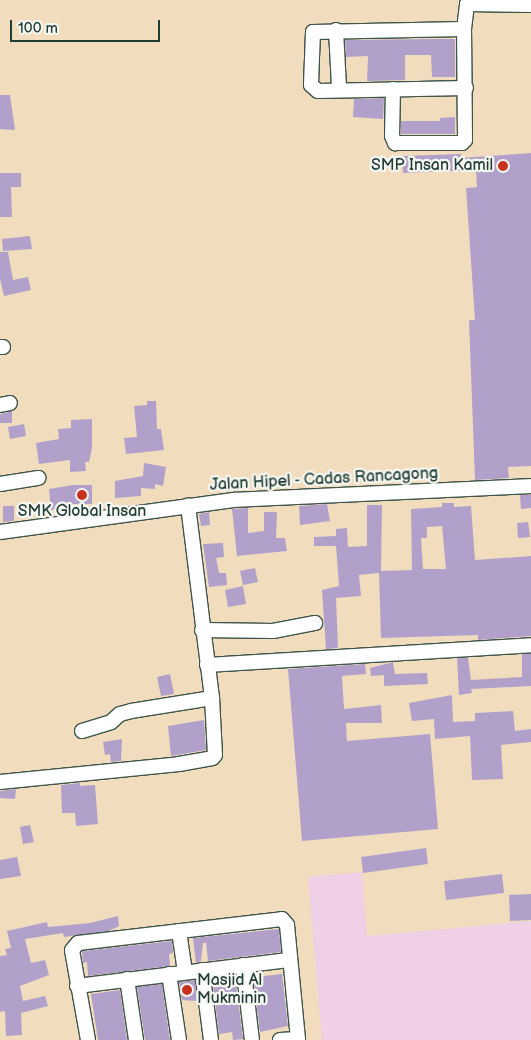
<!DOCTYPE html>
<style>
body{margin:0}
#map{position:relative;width:531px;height:1040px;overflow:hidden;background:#f1ddbe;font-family:"Balsamiq Sans",sans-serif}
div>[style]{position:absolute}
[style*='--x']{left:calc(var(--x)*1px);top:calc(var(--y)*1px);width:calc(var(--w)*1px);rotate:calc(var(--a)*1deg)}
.built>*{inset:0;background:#efd0e6}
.building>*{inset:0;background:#b1a1ca}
.roads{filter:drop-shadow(1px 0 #3e5549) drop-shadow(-1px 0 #3e5549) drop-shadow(0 1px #3e5549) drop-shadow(0 -1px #3e5549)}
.minor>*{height:14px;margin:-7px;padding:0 7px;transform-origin:7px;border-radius:7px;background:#fff}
.dots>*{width:14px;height:14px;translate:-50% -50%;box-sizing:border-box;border:2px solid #f6f6f2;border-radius:50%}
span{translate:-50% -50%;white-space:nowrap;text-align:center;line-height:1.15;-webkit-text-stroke:4.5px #f6f6f2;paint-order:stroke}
.poi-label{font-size:16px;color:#1f3d34}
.right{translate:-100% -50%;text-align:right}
.left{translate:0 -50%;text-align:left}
.street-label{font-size:16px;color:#1f3d34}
.scale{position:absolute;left:10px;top:20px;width:150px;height:22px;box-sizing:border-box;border:2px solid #1f3d34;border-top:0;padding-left:6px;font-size:15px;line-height:18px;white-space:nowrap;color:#1f3d34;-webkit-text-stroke:4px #f6f6f2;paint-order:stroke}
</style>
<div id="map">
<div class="built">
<i style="clip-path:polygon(362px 872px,367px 936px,531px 921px,531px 1040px,322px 1040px,308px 877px)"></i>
</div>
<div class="building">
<i style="clip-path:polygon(431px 39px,455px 39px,455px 77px,432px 77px,431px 55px,405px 55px,405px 80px,367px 81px,368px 56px,346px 57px,345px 40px)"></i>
<i style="clip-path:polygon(0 95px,10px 95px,15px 130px,0 129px)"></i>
<i style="clip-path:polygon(384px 98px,383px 119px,353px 117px,354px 99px)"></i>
<i style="clip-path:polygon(455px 117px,455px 134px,401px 134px,401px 121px,440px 121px,440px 118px)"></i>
<i style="clip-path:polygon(531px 153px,531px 466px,508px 467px,509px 478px,475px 480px,469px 320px,475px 320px,466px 188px,477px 187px,476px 170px,403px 173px,402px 156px,461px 154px,461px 158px)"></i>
<i style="clip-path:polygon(0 173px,21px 173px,21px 187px,11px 187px,12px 217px,0 217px)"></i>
<i style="clip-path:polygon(30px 236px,32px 249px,3px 251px,2px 239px)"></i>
<i style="clip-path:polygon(0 252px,8px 252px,13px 280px,28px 277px,31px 290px,4px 296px,0 279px)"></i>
<i style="clip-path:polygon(147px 401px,156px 401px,157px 429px,161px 429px,164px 450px,126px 454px,124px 438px,137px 437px,134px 406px,147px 405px)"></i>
<i style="clip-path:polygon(12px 411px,12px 423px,0 423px,0 414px)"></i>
<i style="clip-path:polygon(92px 419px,92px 448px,89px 462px,85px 462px,86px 471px,70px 472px,70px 460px,39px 464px,36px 443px,59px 439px,58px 429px,71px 428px,71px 420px)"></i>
<i style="clip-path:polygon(24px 424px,26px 436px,10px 439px,8px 427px)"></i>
<i style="clip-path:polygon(144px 463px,166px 467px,163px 486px,155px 484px,155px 489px,141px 488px,141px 496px,115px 498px,115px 481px,143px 476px)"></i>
<i style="clip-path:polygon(73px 485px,92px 485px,92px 504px,64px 504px,65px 508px,51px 510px,49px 489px)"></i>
<i style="clip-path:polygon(520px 495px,531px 495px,531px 508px,521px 509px)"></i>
<i style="clip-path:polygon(evenodd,442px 503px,454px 503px,454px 507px,471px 506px,475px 560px,531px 556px,531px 636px,478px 640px,478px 635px,381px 638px,379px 573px,359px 575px,361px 596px,336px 598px,338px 648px,326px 649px,322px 590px,339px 586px,336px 546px,314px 546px,314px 537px,336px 536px,336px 529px,347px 528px,348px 547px,367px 546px,367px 505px,382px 505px,381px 571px,412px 570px,411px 509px,442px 507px,442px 503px,442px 526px,446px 569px,423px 569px,421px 538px,427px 538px,427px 527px,442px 526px)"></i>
<i style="clip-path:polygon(327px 504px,330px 521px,300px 525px,299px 506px)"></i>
<i style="clip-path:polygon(3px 506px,14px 506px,14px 521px,3px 522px)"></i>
<i style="clip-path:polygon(248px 508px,248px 533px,264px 531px,264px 512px,277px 512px,276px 538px,285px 538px,287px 551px,237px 556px,232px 509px)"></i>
<i style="clip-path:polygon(209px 512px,210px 525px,201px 526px,199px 514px)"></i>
<i style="clip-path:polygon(528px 522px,530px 537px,518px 538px,517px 523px)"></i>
<i style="clip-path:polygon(223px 543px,224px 557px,216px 558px,219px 573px,226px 573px,227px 585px,209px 587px,203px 544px)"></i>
<i style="clip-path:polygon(255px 568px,258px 582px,243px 585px,240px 571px)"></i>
<i style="clip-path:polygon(243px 586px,246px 604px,228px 607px,225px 590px)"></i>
<i style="clip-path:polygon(522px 654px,531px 654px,531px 686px,471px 689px,472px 693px,459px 695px,457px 658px,468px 658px,471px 680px,522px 677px)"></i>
<i style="clip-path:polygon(393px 662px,395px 674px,427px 673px,428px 684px,384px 686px,384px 675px,371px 676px,370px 668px)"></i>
<i style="clip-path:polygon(365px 664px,366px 674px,342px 676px,344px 709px,381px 705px,382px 723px,346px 723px,347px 741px,430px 734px,438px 829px,302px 841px,288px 669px)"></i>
<i style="clip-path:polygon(170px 674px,174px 694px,161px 696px,157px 677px)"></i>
<i style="clip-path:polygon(452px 695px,453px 722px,475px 721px,475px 713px,513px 711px,515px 731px,531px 729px,531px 742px,501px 745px,503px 779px,472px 780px,470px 736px,435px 739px,434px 719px,412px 721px,409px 703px)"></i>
<i style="clip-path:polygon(204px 720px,206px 750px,171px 756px,168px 726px)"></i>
<i style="clip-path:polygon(122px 739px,121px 761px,111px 762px,110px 754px,105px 755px,103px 742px)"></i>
<i style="clip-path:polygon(80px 783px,80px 786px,95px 785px,98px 824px,76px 826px,75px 813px,62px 813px,61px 785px)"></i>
<i style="clip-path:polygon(16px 789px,15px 799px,0 798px,0 791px)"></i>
<i style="clip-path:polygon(30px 825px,34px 842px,23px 844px,20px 827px)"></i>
<i style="clip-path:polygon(426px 848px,428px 864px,363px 873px,361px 857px)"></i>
<i style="clip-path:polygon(17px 857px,21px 876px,0 879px,0 860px)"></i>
<i style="clip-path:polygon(502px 874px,504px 893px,446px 900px,444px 881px)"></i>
<i style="clip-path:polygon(531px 894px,531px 920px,510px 921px,509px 895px)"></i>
<i style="clip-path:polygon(118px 916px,119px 926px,109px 931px,64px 937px,63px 933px,25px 939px,31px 963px,45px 960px,49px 975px,20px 986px,23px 1001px,45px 996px,48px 1006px,21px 1013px,22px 1035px,6px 1036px,5px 1011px,0 1012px,0 956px,7px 955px,5px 949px,11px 948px,7px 931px,47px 922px,48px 927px,90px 923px)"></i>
<i style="clip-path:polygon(279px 929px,281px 952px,208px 961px,206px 943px,203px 943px,201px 961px,196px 963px,193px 938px)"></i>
<i style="clip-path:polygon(172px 941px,173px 953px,169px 954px,170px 966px,88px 976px,87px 962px,83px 963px,82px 951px)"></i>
<i style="clip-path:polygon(282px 974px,288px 1026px,260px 1032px,253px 977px)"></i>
<i style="clip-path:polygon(235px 975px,243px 1039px,233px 1040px,232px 1032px,219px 1034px,212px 978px)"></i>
<i style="clip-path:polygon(195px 980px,197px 1001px,182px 1000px,179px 982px)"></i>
<i style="clip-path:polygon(162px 984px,170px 1040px,145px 1040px,137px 987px)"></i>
<i style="clip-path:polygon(120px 990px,127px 1040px,98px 1040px,91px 994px)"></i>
</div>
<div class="roads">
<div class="minor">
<i style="--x:464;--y:29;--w:151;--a:178.9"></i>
<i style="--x:313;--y:32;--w:53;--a:92.2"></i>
<i style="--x:311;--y:85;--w:9;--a:41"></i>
<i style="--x:318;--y:91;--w:148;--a:-1.2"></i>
<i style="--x:336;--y:30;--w:58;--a:87"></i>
<i style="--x:393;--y:89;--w:47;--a:91.2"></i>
<i style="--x:392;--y:136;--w:8;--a:67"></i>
<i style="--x:395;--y:143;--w:67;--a:0"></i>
<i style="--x:462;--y:143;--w:4;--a:-45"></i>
<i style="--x:465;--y:140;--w:111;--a:-90.5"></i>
<i style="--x:464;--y:29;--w:25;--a:-83"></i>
<i style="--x:467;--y:4;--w:64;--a:0.9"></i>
<i style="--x:0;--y:347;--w:3;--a:0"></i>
<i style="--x:0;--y:405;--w:10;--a:-11"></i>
<i style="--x:0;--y:484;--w:39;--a:-9"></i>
<i style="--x:0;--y:532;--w:236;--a:-7.8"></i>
<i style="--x:234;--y:500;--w:297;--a:-2.7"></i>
<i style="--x:202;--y:630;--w:71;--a:0.8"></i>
<i style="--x:273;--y:631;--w:43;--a:-10.8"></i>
<i style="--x:207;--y:665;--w:325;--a:-3.5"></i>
<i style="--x:82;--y:731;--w:30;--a:-17"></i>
<i style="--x:111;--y:722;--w:12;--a:-42"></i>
<i style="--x:120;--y:714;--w:11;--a:-15"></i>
<i style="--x:131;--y:711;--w:82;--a:-9.1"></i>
<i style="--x:0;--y:782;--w:180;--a:-5.7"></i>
<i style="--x:179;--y:764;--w:34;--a:-10"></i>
<i style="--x:212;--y:758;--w:4;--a:-45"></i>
<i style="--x:215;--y:755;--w:57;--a:-93"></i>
<i style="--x:212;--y:698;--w:194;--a:-97.1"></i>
<i style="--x:179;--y:931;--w:41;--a:81.7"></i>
<i style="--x:243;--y:965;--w:76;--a:83.2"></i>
<i style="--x:202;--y:970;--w:71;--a:82.7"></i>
<i style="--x:169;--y:974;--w:67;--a:81.4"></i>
<i style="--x:127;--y:979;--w:62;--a:81.6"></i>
<i style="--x:77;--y:986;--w:213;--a:-7"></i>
<i style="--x:88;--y:1040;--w:91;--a:-100.1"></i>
<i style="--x:72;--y:950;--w:9;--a:-49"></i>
<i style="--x:78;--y:943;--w:205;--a:-6.7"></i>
<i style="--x:282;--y:919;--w:8;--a:50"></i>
<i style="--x:287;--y:925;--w:116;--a:84.5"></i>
<i style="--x:280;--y:1040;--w:18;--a:-3"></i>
</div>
</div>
<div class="dots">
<i style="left:503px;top:166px;background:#c8321e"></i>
<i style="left:82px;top:495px;background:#c8321e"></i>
<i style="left:187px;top:990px;background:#c8321e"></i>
</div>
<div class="poi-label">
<span class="right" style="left:493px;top:166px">SMP Insan Kamil</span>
<span style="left:82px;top:512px">SMK Global Insan</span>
<span class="left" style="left:197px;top:990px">Masjid Al<br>Mukminin</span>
</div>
<div class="street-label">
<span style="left:324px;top:480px;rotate:-3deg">Jalan Hipel - Cadas Rancagong</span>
</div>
<div class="scale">100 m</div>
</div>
